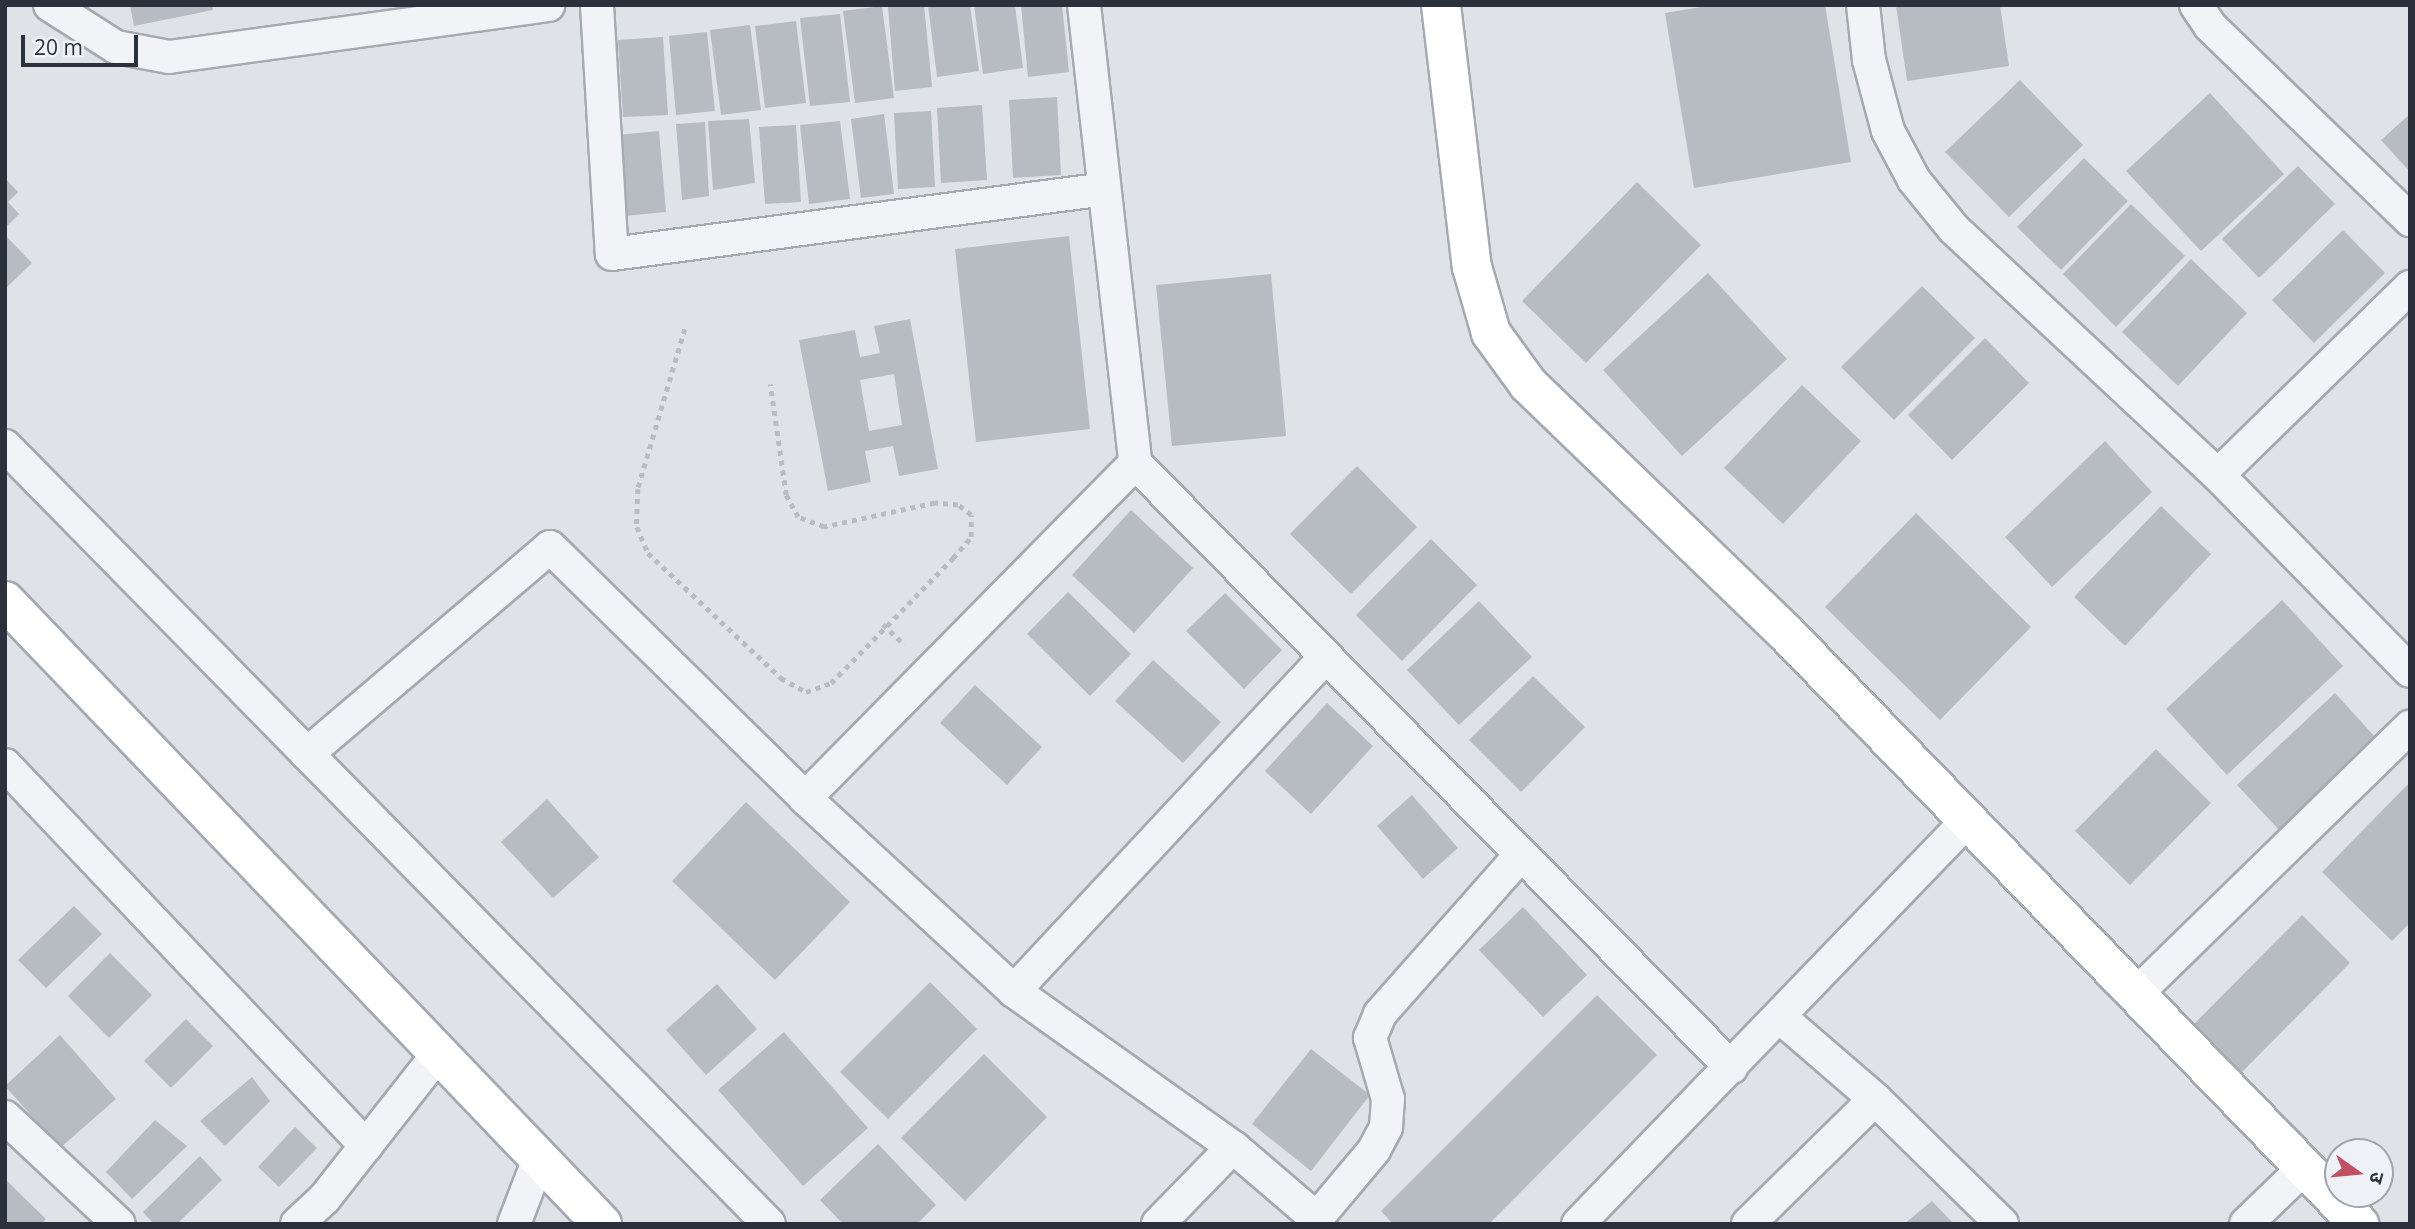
<!DOCTYPE html>
<meta charset="utf-8">
<style>
body{margin:0}
#map{position:relative;width:2415px;height:1229px;overflow:hidden;background:#dfe2e7;font-family:"Open Sans","Noto Sans Devanagari",sans-serif}
div>[style]{position:absolute}
[style*='--x']{left:calc(var(--x)*1px);top:calc(var(--y)*1px);width:calc(var(--w)*1px);rotate:calc(var(--a)*1deg)}
.building>*{inset:0;background:#b7bcc3}
.path>*{height:4.5px;margin-top:-2.25px;transform-origin:0;background:repeating-linear-gradient(90deg,#b9bdc2 0 5px,transparent 0 10px)}
.roads{filter:drop-shadow(2px 0 #a5a9b0) drop-shadow(-2px 0 #a5a9b0) drop-shadow(0 2px #a5a9b0) drop-shadow(0 -2px #a5a9b0)}
.street>*{height:32px;margin:-16px;padding:0 16px;transform-origin:16px;border-radius:16px;background:#f1f3f6}
.secondary>*{height:38px;margin:-19px;padding:0 19px;transform-origin:19px;border-radius:19px;background:#fff}
span{translate:-50% -50%;white-space:nowrap;text-align:center;line-height:1.15;-webkit-text-stroke:5px #eef1f5;paint-order:stroke}
.frame{position:absolute;inset:0;border:7px solid #2a313c;pointer-events:none}
.north{position:absolute;left:2324px;top:1138px;width:70px;height:70px;box-sizing:border-box;background:#eef1f5;border:2px solid #a0a4ab;border-radius:50%;rotate:105deg;font-size:19px;font-weight:700;line-height:28px;text-align:center;color:#2a313c}
.north::after{content:'';display:block;margin:auto;width:24px;height:32px;background:#c05062;clip-path:polygon(50% 0,100% 100%,50% 72%,0 100%)}
.scale{position:absolute;left:21px;top:35px;width:117px;height:32px;box-sizing:border-box;border:4px solid #2a313c;border-top:0;padding-left:9px;font-size:21px;line-height:24px;white-space:nowrap;color:#2a313c;-webkit-text-stroke:5px #eef1f5;paint-order:stroke}
</style>
<div id="map">
<div class="building">
<i style="clip-path:polygon(130px 5px,212px 5px,213px 10px,134px 26px)"></i>
<i style="clip-path:polygon(924px 5px,932px 87px,895px 91px,888px 7px)"></i>
<i style="clip-path:polygon(928px 5px,970px 5px,979px 71px,937px 77px)"></i>
<i style="clip-path:polygon(974px 5px,1015px 5px,1023px 68px,983px 74px)"></i>
<i style="clip-path:polygon(1021px 5px,1062px 5px,1069px 72px,1028px 77px)"></i>
<i style="clip-path:polygon(1713px 5px,1825px 5px,1851px 162px,1694px 188px,1665px 13px)"></i>
<i style="clip-path:polygon(1896px 5px,2000px 5px,2009px 66px,1907px 81px)"></i>
<i style="clip-path:polygon(882px 6px,894px 98px,855px 103px,843px 11px)"></i>
<i style="clip-path:polygon(840px 14px,850px 102px,810px 106px,800px 18px)"></i>
<i style="clip-path:polygon(796px 21px,806px 103px,765px 108px,755px 26px)"></i>
<i style="clip-path:polygon(750px 25px,761px 110px,721px 115px,710px 30px)"></i>
<i style="clip-path:polygon(707px 32px,715px 111px,676px 115px,669px 36px)"></i>
<i style="clip-path:polygon(663px 37px,668px 115px,623px 117px,618px 40px)"></i>
<i style="clip-path:polygon(2020px 80px,2083px 145px,2009px 217px,1945px 152px)"></i>
<i style="clip-path:polygon(2210px 93px,2284px 174px,2201px 251px,2126px 171px)"></i>
<i style="clip-path:polygon(1057px 97px,1061px 175px,1013px 178px,1009px 100px)"></i>
<i style="clip-path:polygon(982px 105px,987px 180px,941px 183px,937px 108px)"></i>
<i style="clip-path:polygon(931px 111px,935px 187px,898px 189px,894px 113px)"></i>
<i style="clip-path:polygon(884px 114px,894px 194px,861px 198px,851px 119px)"></i>
<i style="clip-path:polygon(2410px 114px,2410px 172px,2381px 140px)"></i>
<i style="clip-path:polygon(749px 119px,755px 183px,713px 190px,708px 121px)"></i>
<i style="clip-path:polygon(840px 121px,850px 199px,809px 204px,800px 125px)"></i>
<i style="clip-path:polygon(705px 122px,709px 196px,682px 200px,676px 124px)"></i>
<i style="clip-path:polygon(796px 125px,801px 202px,765px 204px,759px 127px)"></i>
<i style="clip-path:polygon(659px 131px,666px 212px,624px 216px,617px 135px)"></i>
<i style="clip-path:polygon(2084px 158px,2128px 201px,2061px 270px,2017px 227px)"></i>
<i style="clip-path:polygon(2298px 166px,2335px 204px,2259px 278px,2222px 239px)"></i>
<i style="clip-path:polygon(5px 178px,18px 192px,8px 202px,19px 214px,5px 228px)"></i>
<i style="clip-path:polygon(1637px 182px,1701px 245px,1586px 363px,1522px 301px)"></i>
<i style="clip-path:polygon(2131px 204px,2185px 256px,2116px 327px,2063px 274px)"></i>
<i style="clip-path:polygon(2343px 230px,2385px 273px,2314px 343px,2272px 300px)"></i>
<i style="clip-path:polygon(5px 235px,32px 263px,5px 289px)"></i>
<i style="clip-path:polygon(1069px 236px,1090px 429px,976px 442px,955px 249px)"></i>
<i style="clip-path:polygon(2191px 259px,2247px 313px,2178px 386px,2122px 332px)"></i>
<i style="clip-path:polygon(1708px 273px,1787px 359px,1682px 456px,1603px 370px)"></i>
<i style="clip-path:polygon(1271px 274px,1286px 436px,1172px 446px,1156px 285px)"></i>
<i style="clip-path:polygon(1922px 286px,1975px 338px,1894px 420px,1841px 367px)"></i>
<i style="clip-path:polygon(evenodd,910px 319px,938px 469px,899px 476px,893px 446px,865px 451px,871px 482px,828px 491px,799px 340px,855px 330px,860px 357px,880px 353px,874px 326px,910px 319px,894px 374px,902px 425px,869px 431px,860px 380px,894px 374px)"></i>
<i style="clip-path:polygon(1985px 338px,2029px 383px,1952px 460px,1908px 415px)"></i>
<i style="clip-path:polygon(1802px 385px,1861px 441px,1783px 524px,1724px 468px)"></i>
<i style="clip-path:polygon(2105px 441px,2152px 492px,2052px 587px,2005px 537px)"></i>
<i style="clip-path:polygon(1357px 466px,1417px 527px,1351px 594px,1290px 534px)"></i>
<i style="clip-path:polygon(2161px 506px,2211px 554px,2125px 646px,2074px 597px)"></i>
<i style="clip-path:polygon(1131px 510px,1193px 568px,1134px 633px,1072px 575px)"></i>
<i style="clip-path:polygon(1916px 513px,2031px 627px,1940px 720px,1825px 607px)"></i>
<i style="clip-path:polygon(1431px 539px,1477px 585px,1402px 661px,1356px 615px)"></i>
<i style="clip-path:polygon(1068px 592px,1131px 654px,1090px 696px,1027px 634px)"></i>
<i style="clip-path:polygon(1225px 593px,1282px 650px,1244px 689px,1186px 631px)"></i>
<i style="clip-path:polygon(2282px 600px,2343px 666px,2227px 775px,2166px 709px)"></i>
<i style="clip-path:polygon(1479px 601px,1532px 657px,1459px 725px,1407px 670px)"></i>
<i style="clip-path:polygon(1153px 660px,1221px 722px,1183px 763px,1115px 701px)"></i>
<i style="clip-path:polygon(1533px 676px,1585px 727px,1521px 792px,1469px 740px)"></i>
<i style="clip-path:polygon(975px 685px,1042px 747px,1007px 785px,940px 723px)"></i>
<i style="clip-path:polygon(2335px 693px,2376px 738px,2279px 830px,2237px 785px)"></i>
<i style="clip-path:polygon(1327px 703px,1373px 746px,1311px 814px,1265px 771px)"></i>
<i style="clip-path:polygon(2156px 749px,2211px 803px,2130px 885px,2075px 831px)"></i>
<i style="clip-path:polygon(2410px 782px,2410px 923px,2392px 941px,2322px 872px)"></i>
<i style="clip-path:polygon(1412px 795px,1458px 848px,1423px 879px,1377px 826px)"></i>
<i style="clip-path:polygon(547px 799px,599px 857px,553px 898px,501px 842px)"></i>
<i style="clip-path:polygon(746px 802px,850px 902px,775px 980px,672px 881px)"></i>
<i style="clip-path:polygon(74px 906px,102px 934px,46px 988px,18px 960px)"></i>
<i style="clip-path:polygon(1523px 907px,1587px 975px,1543px 1017px,1479px 950px)"></i>
<i style="clip-path:polygon(2302px 915px,2350px 963px,2241px 1073px,2193px 1025px)"></i>
<i style="clip-path:polygon(110px 953px,152px 995px,109px 1038px,68px 996px)"></i>
<i style="clip-path:polygon(930px 982px,977px 1029px,888px 1119px,840px 1072px)"></i>
<i style="clip-path:polygon(717px 984px,757px 1029px,706px 1075px,666px 1030px)"></i>
<i style="clip-path:polygon(1597px 995px,1657px 1055px,1489px 1224px,1393px 1224px,1381px 1211px)"></i>
<i style="clip-path:polygon(186px 1019px,213px 1046px,171px 1088px,144px 1061px)"></i>
<i style="clip-path:polygon(784px 1032px,868px 1128px,803px 1186px,718px 1090px)"></i>
<i style="clip-path:polygon(60px 1035px,116px 1099px,60px 1148px,5px 1086px)"></i>
<i style="clip-path:polygon(1311px 1049px,1370px 1095px,1311px 1171px,1252px 1124px)"></i>
<i style="clip-path:polygon(984px 1054px,1047px 1117px,965px 1201px,901px 1138px)"></i>
<i style="clip-path:polygon(252px 1077px,270px 1101px,225px 1146px,200px 1121px)"></i>
<i style="clip-path:polygon(155px 1120px,187px 1146px,132px 1199px,106px 1172px)"></i>
<i style="clip-path:polygon(295px 1127px,317px 1148px,279px 1187px,258px 1167px)"></i>
<i style="clip-path:polygon(878px 1144px,936px 1205px,917px 1224px,843px 1224px,820px 1200px)"></i>
<i style="clip-path:polygon(200px 1156px,222px 1180px,177px 1224px,154px 1224px,143px 1212px)"></i>
<i style="clip-path:polygon(5px 1179px,46px 1219px,41px 1224px,5px 1224px)"></i>
<i style="clip-path:polygon(1932px 1201px,1954px 1224px,1904px 1224px)"></i>
</div>
<div class="path">
<i style="--x:685;--y:329;--w:167;--a:106.4"></i>
<i style="--x:638;--y:489;--w:38;--a:92"></i>
<i style="--x:637;--y:527;--w:28;--a:67"></i>
<i style="--x:648;--y:553;--w:183;--a:43.2"></i>
<i style="--x:781;--y:678;--w:29;--a:29"></i>
<i style="--x:806;--y:692;--w:27;--a:-20"></i>
<i style="--x:831;--y:683;--w:175;--a:-45.7"></i>
<i style="--x:953;--y:558;--w:28;--a:-49"></i>
<i style="--x:971;--y:537;--w:22;--a:-90"></i>
<i style="--x:971;--y:515;--w:16;--a:-142"></i>
<i style="--x:958;--y:505;--w:23;--a:-175"></i>
<i style="--x:935;--y:503;--w:114;--a:167.8"></i>
<i style="--x:824;--y:527;--w:28;--a:-159"></i>
<i style="--x:798;--y:517;--w:25;--a:-119"></i>
<i style="--x:786;--y:495;--w:112;--a:-98.2"></i>
<i style="--x:883;--y:624;--w:30;--a:44"></i>
</div>
<div class="roads">
<div class="street">
<i style="--x:50;--y:5;--w:78;--a:32.5"></i>
<i style="--x:116;--y:47;--w:54;--a:10.7"></i>
<i style="--x:169;--y:57;--w:383;--a:-7.8"></i>
<i style="--x:597;--y:5;--w:249;--a:86.6"></i>
<i style="--x:612;--y:254;--w:496;--a:-7.5"></i>
<i style="--x:1084;--y:5;--w:461;--a:83.6"></i>
<i style="--x:1135;--y:463;--w:849;--a:45.38"></i>
<i style="--x:1863;--y:5;--w:55;--a:83.8"></i>
<i style="--x:1869;--y:60;--w:73;--a:75"></i>
<i style="--x:1888;--y:131;--w:55;--a:62"></i>
<i style="--x:1914;--y:180;--w:63;--a:50.8"></i>
<i style="--x:1954;--y:229;--w:361;--a:43"></i>
<i style="--x:2218;--y:475;--w:274;--a:45.6"></i>
<i style="--x:2196;--y:5;--w:25;--a:56"></i>
<i style="--x:2210;--y:26;--w:279;--a:44.1"></i>
<i style="--x:5;--y:446;--w:1090;--a:45.52"></i>
<i style="--x:2218;--y:475;--w:269;--a:-44.4"></i>
<i style="--x:307;--y:754;--w:319;--a:-40.4"></i>
<i style="--x:550;--y:547;--w:358;--a:44.5"></i>
<i style="--x:805;--y:798;--w:284;--a:42.7"></i>
<i style="--x:1014;--y:991;--w:269;--a:35.5"></i>
<i style="--x:1233;--y:1147;--w:111;--a:40.6"></i>
<i style="--x:5;--y:765;--w:525;--a:46.54"></i>
<i style="--x:805;--y:798;--w:470;--a:-45.4"></i>
<i style="--x:1014;--y:991;--w:456;--a:-47"></i>
<i style="--x:2136;--y:994;--w:383;--a:-44.3"></i>
<i style="--x:1780;--y:1017;--w:125;--a:40.8"></i>
<i style="--x:1875;--y:1099;--w:178;--a:44.5"></i>
<i style="--x:5;--y:1117;--w:156;--a:43.2"></i>
<i style="--x:297;--y:1224;--w:37;--a:-43"></i>
<i style="--x:324;--y:1199;--w:184;--a:-51.8"></i>
<i style="--x:514;--y:1224;--w:70;--a:-69"></i>
<i style="--x:1158;--y:1224;--w:107;--a:-45.8"></i>
<i style="--x:1312;--y:1224;--w:97;--a:-50"></i>
<i style="--x:1374;--y:1150;--w:26;--a:-62"></i>
<i style="--x:1386;--y:1127;--w:28;--a:-86"></i>
<i style="--x:1388;--y:1099;--w:64;--a:-106.4"></i>
<i style="--x:1370;--y:1038;--w:26;--a:-67"></i>
<i style="--x:1380;--y:1014;--w:211;--a:-48.5"></i>
<i style="--x:1578;--y:1224;--w:562;--a:-46.01"></i>
<i style="--x:1748;--y:1224;--w:178;--a:-44.5"></i>
<i style="--x:2246;--y:1224;--w:81;--a:-44"></i>
</div>
<div class="secondary">
<i style="--x:1441;--y:5;--w:264;--a:83.3"></i>
<i style="--x:1472;--y:267;--w:69;--a:73.9"></i>
<i style="--x:1491;--y:333;--w:63;--a:54"></i>
<i style="--x:1528;--y:384;--w:357;--a:44"></i>
<i style="--x:1785;--y:632;--w:825;--a:45.88"></i>
<i style="--x:5;--y:601;--w:863;--a:46.22"></i>
</div>
</div>
<div class="frame"></div>
<div class="north">उ</div>
<div class="scale">20 m</div>
</div>
